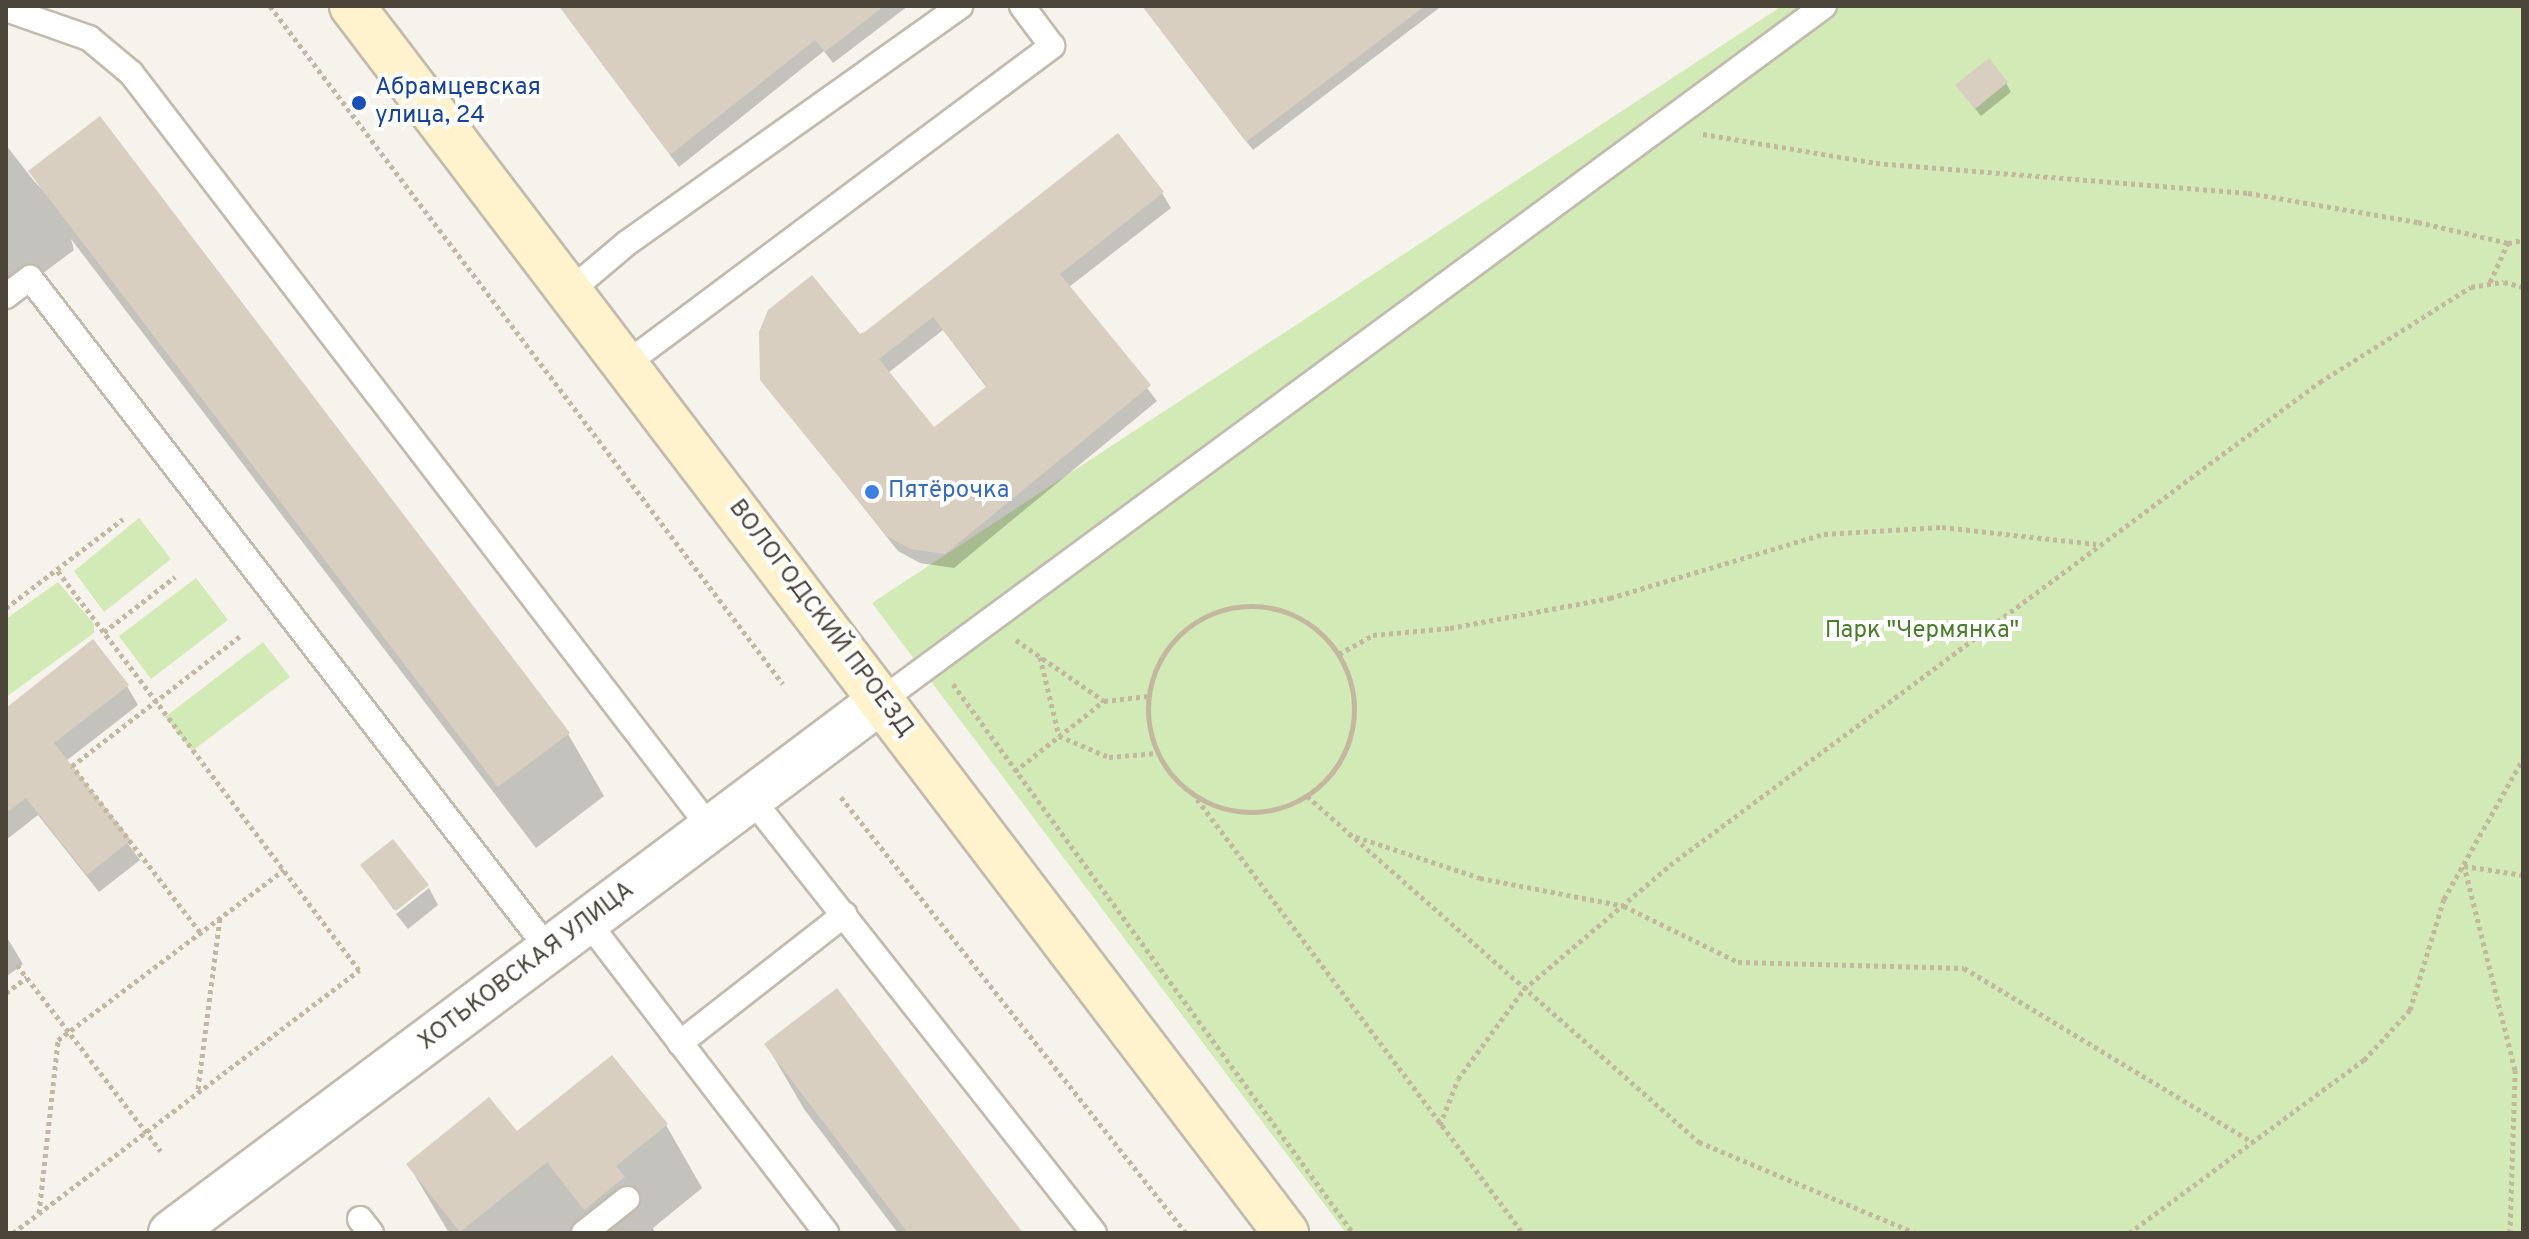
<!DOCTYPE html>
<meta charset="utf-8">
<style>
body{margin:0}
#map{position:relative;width:2529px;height:1239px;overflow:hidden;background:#f6f3ec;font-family:Overpass,sans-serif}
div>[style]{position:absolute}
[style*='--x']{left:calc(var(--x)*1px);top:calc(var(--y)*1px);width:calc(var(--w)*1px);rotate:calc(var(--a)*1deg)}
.green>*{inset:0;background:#d2eab5}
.shadow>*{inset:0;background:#0003}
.building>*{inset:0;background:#d8cfc1}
.path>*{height:5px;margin-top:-2.5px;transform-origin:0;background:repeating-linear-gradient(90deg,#c4b79f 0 4px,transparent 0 8px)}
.path>.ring{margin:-2.5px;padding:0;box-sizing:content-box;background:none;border:5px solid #c4b79f;border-radius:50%}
.roads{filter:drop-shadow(2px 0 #c2bbae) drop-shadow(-2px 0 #c2bbae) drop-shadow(0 2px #c2bbae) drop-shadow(0 -2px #c2bbae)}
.lane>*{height:24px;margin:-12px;padding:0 12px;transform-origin:12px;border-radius:12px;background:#fff}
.street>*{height:44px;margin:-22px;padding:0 22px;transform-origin:22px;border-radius:22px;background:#fff}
.secondary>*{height:44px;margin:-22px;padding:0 22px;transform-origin:22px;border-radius:22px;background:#fff3cd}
.dots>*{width:22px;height:22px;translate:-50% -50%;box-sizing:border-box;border:4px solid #fff;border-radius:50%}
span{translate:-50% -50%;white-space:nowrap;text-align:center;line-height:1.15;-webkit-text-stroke:8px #fff;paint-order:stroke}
.transit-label{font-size:24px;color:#164399}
.left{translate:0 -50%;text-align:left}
.shop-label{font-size:24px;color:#366cbe}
.street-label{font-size:24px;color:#4b4439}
.park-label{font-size:24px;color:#4a7f2a}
.frame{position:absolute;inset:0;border:8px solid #4b4439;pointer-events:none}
</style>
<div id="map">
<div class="green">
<i style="clip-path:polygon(1782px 6px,2523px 6px,2523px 1233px,1346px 1233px,872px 603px)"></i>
<i style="clip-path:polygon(139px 518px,171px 559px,104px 612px,74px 571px)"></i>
<i style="clip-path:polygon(196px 578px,228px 620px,151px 679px,119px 636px)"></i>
<i style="clip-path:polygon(58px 582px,94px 624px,94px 633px,6px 697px,6px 619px)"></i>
<i style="clip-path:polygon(263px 642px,290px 677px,192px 751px,165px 717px)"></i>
</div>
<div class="shadow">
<i style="clip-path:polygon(559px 6px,908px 6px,833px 63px,824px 51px,679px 167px)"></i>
<i style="clip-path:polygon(1143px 6px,1438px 6px,1439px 8px,1253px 150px)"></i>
<i style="clip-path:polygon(2006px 83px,2011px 92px,1981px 116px,1963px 94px)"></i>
<i style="clip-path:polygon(6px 145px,34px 181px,568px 734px,604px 796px,536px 848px,71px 239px,74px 250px,6px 301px)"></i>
<i style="clip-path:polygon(evenodd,1162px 193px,1171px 208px,1069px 287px,1157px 401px,954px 568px,920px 563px,898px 551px,762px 380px,1162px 193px,943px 330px,987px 388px,934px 430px,888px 373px,943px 330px)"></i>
<i style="clip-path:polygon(127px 686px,138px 705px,66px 761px,140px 860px,99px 892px,38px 815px,6px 840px,6px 710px)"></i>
<i style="clip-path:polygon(362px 865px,426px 885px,394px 910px)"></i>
<i style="clip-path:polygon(429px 888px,438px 905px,408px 929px,396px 914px)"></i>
<i style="clip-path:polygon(6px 936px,23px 964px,6px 977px)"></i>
<i style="clip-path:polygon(766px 1044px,1020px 1233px,898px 1233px,804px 1109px)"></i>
<i style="clip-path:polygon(612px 1058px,666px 1125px,702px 1188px,653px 1228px,655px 1233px,449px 1233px,408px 1164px,517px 1134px)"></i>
</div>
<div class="building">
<i style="clip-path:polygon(559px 6px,884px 6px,825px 52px,815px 40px,670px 155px)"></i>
<i style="clip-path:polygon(1142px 6px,1425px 6px,1246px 142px)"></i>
<i style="clip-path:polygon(1989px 58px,2008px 82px,1975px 109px,1955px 85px)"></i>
<i style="clip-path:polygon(100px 116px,570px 733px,498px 787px,28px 171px)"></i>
<i style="clip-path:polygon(evenodd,1118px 133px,1164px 192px,1060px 274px,1151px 385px,945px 554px,910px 549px,887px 536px,760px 380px,759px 332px,768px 310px,812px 275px,861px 335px,1118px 133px,933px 317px,987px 386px,934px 427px,879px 359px,933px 317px)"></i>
<i style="clip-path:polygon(93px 639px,129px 685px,54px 743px,131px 840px,87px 875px,26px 798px,6px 813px,6px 708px)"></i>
<i style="clip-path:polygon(393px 839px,429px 885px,396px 911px,360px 865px)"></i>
<i style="clip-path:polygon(837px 988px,892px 1061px,1023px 1233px,908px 1233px,764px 1044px)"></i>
<i style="clip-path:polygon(612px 1055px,668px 1124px,616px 1166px,625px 1177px,584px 1210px,547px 1162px,460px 1232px,406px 1164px,489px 1097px,517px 1131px)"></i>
</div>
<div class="path">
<i style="--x:270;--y:6;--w:850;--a:52.89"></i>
<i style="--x:1703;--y:134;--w:175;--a:9.5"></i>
<i style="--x:1876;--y:163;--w:373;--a:4.6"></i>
<i style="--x:2248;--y:193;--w:172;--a:9.7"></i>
<i style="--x:2418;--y:222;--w:92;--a:13.1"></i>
<i style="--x:2508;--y:243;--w:15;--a:-11"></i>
<i style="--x:2490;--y:282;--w:43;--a:-65.2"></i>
<i class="ring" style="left:1148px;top:606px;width:201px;height:201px"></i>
<i style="--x:6;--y:608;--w:147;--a:-37.3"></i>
<i style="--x:104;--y:632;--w:90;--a:-37.8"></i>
<i style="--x:1016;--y:640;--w:107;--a:34.7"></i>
<i style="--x:1339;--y:654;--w:39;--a:-29"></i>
<i style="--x:1373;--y:635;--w:77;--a:-5.2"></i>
<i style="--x:1450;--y:628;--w:163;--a:-10.6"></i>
<i style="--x:1610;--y:598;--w:223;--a:-16.7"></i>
<i style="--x:1824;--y:534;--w:118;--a:-3.4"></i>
<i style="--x:1942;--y:527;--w:155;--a:6.3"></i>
<i style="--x:1040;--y:657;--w:81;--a:76.5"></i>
<i style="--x:1059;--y:736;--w:54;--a:22.8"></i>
<i style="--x:1109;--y:757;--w:48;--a:-4.8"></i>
<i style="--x:953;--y:684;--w:679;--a:53.92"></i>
<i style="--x:1015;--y:771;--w:113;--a:-38.2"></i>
<i style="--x:1104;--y:701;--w:44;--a:-6.5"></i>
<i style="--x:1307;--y:796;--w:523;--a:41.43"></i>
<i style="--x:1699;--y:1142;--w:235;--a:22.8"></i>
<i style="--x:841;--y:797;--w:556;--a:51.65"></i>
<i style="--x:1197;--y:799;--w:543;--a:53.09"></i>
<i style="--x:1348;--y:834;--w:139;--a:18.4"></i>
<i style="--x:1480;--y:878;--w:147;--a:11"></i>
<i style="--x:1624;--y:906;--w:127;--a:26.2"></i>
<i style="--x:1738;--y:962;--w:226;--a:1.5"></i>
<i style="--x:1964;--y:968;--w:337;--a:31.1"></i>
<i style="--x:200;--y:932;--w:210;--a:-127.6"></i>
<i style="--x:72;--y:766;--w:212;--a:-37.7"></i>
<i style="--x:17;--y:965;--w:235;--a:52.3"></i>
<i style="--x:6;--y:993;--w:26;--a:-37"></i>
<i style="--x:198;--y:1089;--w:172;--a:-82.7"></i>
<i style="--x:1440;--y:1125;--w:49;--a:-68.6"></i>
<i style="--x:1458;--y:1079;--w:112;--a:-53.7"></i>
<i style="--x:1524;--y:989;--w:192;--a:-40.3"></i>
<i style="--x:1670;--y:865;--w:810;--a:-36.62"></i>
<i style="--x:2320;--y:382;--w:178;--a:-32.2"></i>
<i style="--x:2471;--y:287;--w:33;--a:-9"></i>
<i style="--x:2504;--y:282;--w:20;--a:15"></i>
<i style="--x:39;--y:1213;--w:174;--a:-83.7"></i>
<i style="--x:58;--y:1040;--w:283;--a:-37"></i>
<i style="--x:13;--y:1233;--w:435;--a:-37.2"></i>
<i style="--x:359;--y:970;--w:501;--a:-127.05"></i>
<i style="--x:2129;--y:1233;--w:292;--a:-36.4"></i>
<i style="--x:2364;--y:1060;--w:68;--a:-47.4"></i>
<i style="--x:2410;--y:1010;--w:116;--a:-73"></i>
<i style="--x:2444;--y:899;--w:161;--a:-60.6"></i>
<i style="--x:2510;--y:1233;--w:163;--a:-88.2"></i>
<i style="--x:2515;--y:1070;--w:210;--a:-104"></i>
<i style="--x:2464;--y:866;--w:60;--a:8.7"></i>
</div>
<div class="roads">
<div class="lane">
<i style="--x:6;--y:9;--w:88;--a:19.3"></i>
<i style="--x:89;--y:38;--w:55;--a:39.8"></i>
<i style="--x:131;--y:73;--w:953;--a:52.5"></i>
<i style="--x:570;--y:291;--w:75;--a:-40.1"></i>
<i style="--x:627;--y:243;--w:409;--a:-35.4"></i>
<i style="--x:6;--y:296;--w:30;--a:-37"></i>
<i style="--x:30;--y:278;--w:849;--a:52.32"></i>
<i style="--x:626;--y:364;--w:532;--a:-36.74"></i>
<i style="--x:1052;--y:46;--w:50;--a:-126.9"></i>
<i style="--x:882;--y:700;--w:1170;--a:-36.38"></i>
<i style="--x:751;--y:798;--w:554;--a:51.74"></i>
<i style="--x:587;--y:921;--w:393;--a:52.5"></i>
<i style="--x:680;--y:1043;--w:209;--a:-38"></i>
<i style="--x:360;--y:1219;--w:18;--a:52"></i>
<i style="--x:584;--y:1233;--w:55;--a:-38.3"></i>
</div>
<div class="street">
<i style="--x:171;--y:1233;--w:889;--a:-36.86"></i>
</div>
<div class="secondary">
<i style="--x:352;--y:6;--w:1542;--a:52.72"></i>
</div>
</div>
<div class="dots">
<i style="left:359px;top:103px;background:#1a4fb4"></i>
<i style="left:872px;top:492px;background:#3f7fe0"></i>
</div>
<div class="transit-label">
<span class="left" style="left:375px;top:103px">Абрамцевская<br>улица, 24</span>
</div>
<div class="shop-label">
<span class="left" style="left:888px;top:492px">Пятёрочка</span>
</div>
<div class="street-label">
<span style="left:820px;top:619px;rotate:53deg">ВОЛОГОДСКИЙ ПРОЕЗД</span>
<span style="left:527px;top:967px;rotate:-37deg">ХОТЬКОВСКАЯ УЛИЦА</span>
</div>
<div class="park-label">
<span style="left:1922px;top:632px">Парк "Чермянка"</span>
</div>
<div class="frame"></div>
</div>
